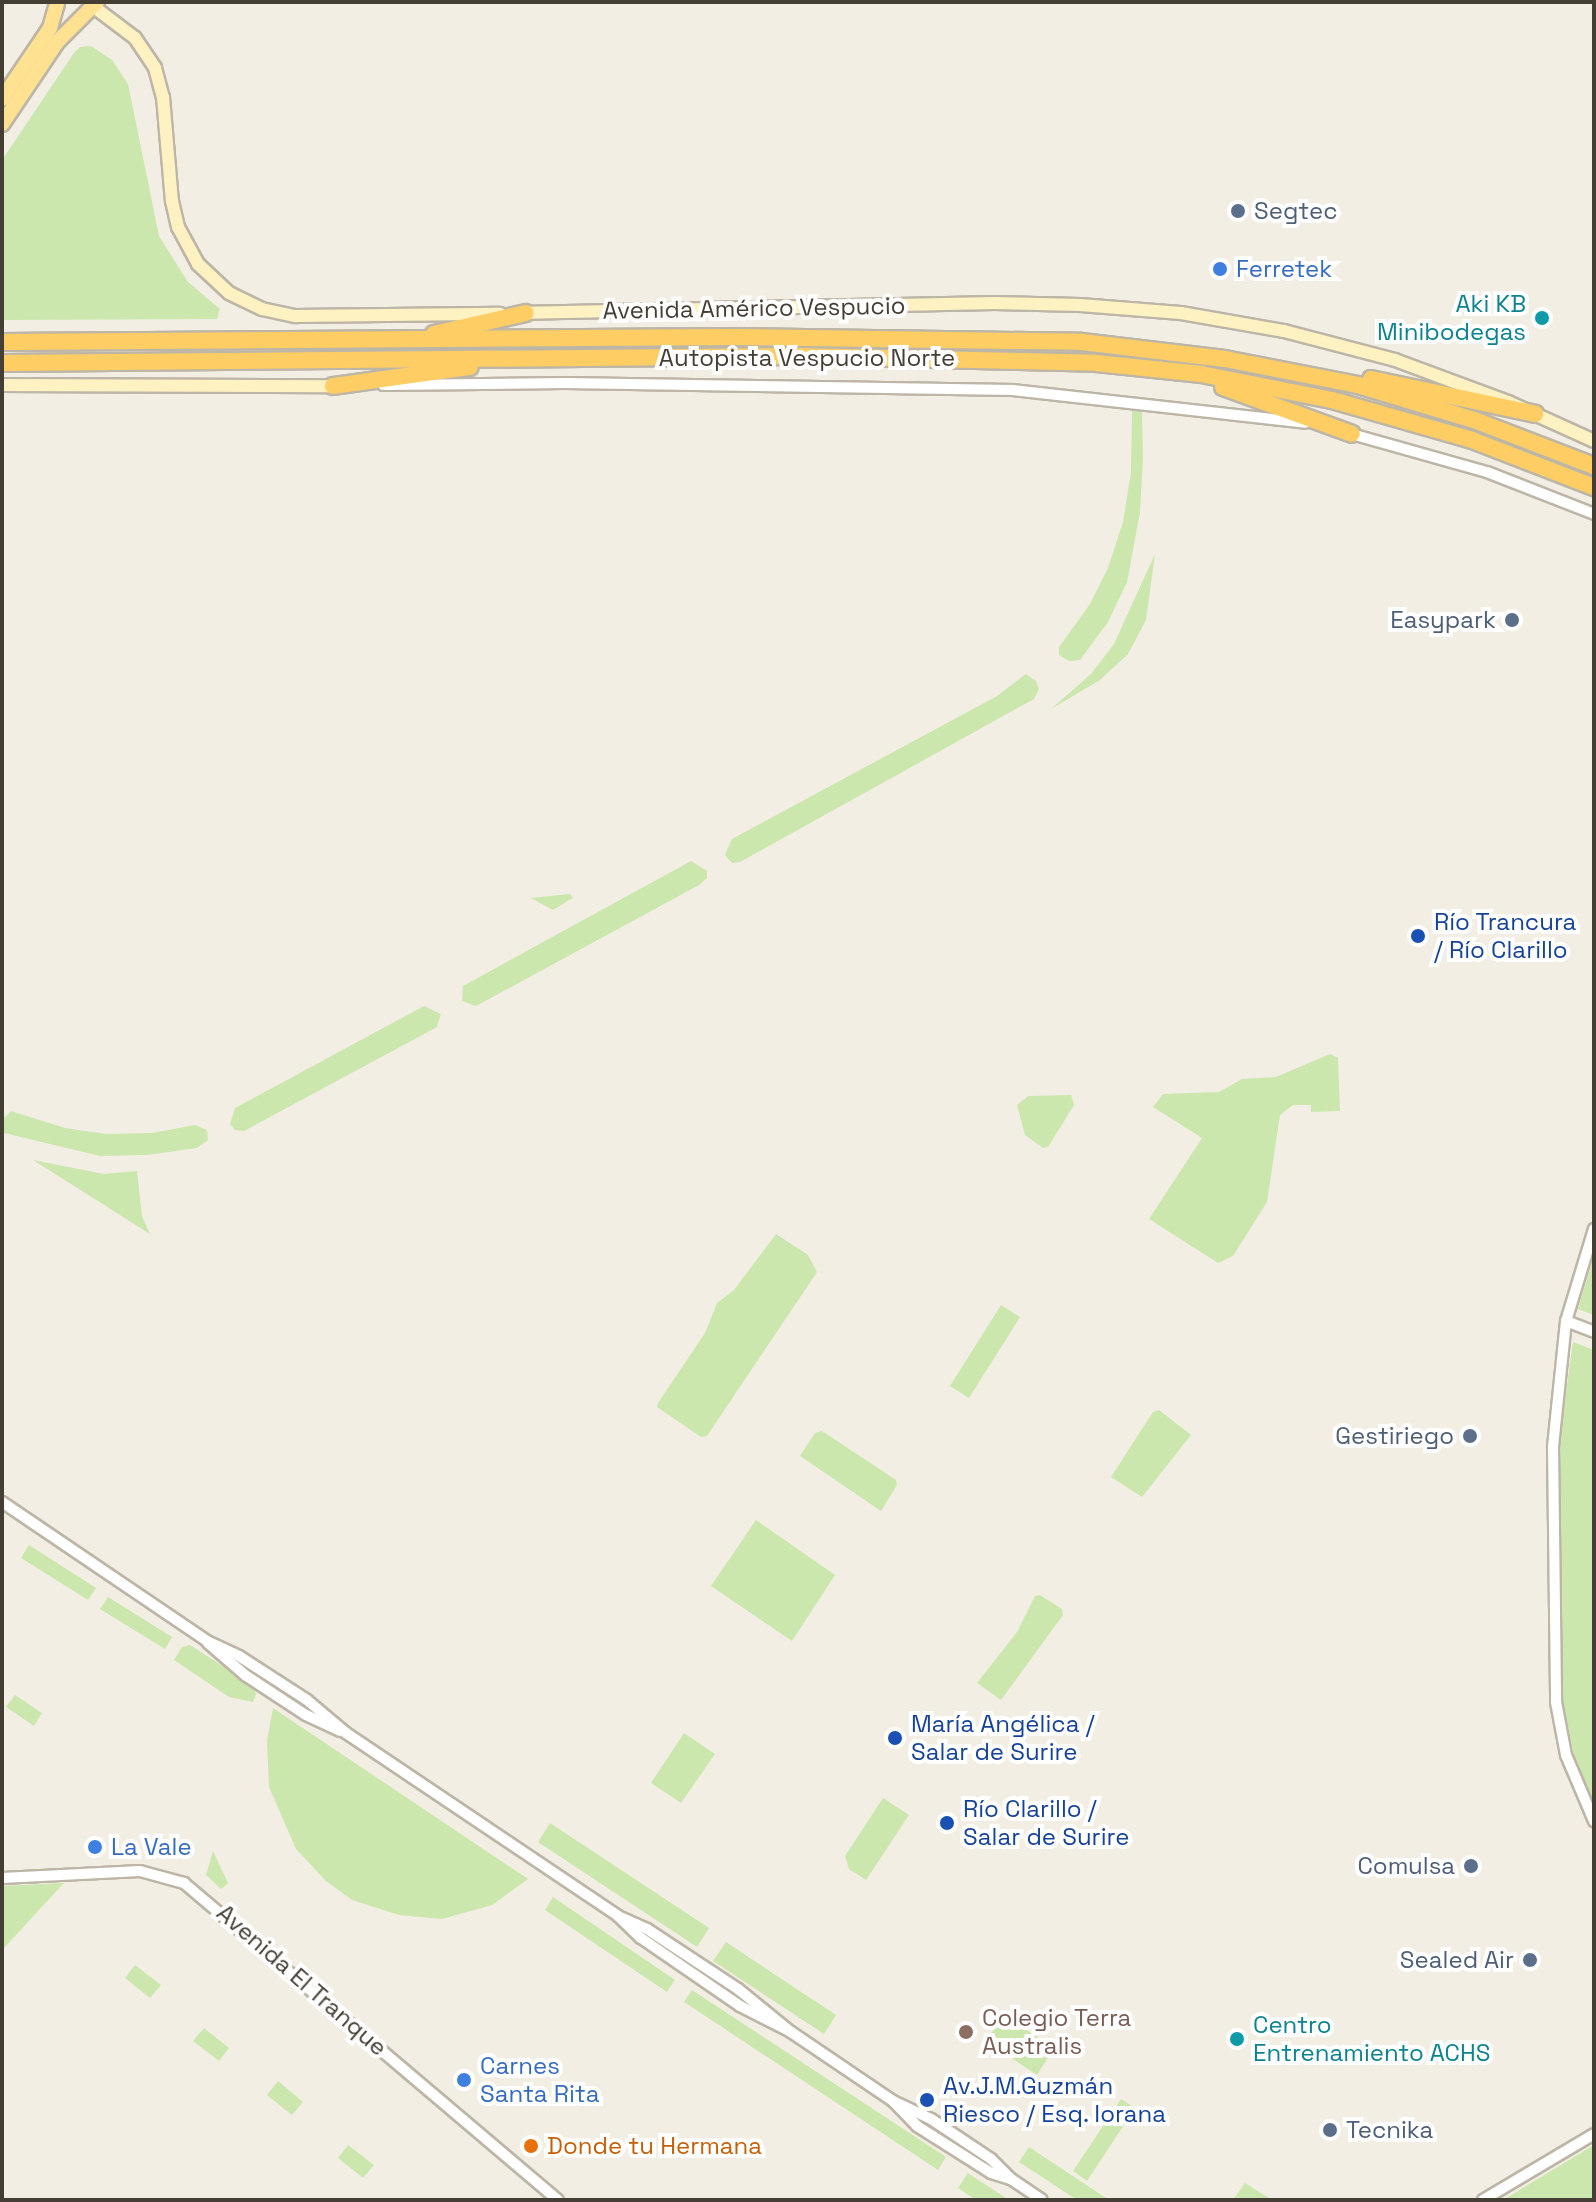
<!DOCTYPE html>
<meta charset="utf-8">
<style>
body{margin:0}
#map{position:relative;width:1596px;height:2202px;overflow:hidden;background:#f2eee4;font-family:"Space Grotesk",sans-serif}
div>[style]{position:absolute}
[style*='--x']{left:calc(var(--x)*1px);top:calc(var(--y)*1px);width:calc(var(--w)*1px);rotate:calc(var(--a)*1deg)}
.green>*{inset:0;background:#cbe7ad}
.roads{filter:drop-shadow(2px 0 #bdb6a7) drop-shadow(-2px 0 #bdb6a7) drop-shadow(0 2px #bdb6a7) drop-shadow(0 -2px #bdb6a7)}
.tertiary>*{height:10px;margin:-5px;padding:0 5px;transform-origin:5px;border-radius:5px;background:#fff}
.secondary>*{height:12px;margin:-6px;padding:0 6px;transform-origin:6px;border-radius:6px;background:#fef1c2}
.primary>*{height:14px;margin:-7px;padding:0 7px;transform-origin:7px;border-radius:7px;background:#fee191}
.motorway>*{height:16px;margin:-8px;padding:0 8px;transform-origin:8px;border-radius:8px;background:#fece64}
.dots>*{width:22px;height:22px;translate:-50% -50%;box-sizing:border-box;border:4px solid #fff;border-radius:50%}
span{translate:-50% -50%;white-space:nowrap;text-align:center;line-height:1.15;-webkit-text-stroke:8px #fff;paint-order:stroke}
.service-label{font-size:24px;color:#4e5e75}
.left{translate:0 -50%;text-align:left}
.right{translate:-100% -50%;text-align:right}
.shop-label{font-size:24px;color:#366cbe}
.culture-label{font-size:24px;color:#0d838f}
.street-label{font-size:24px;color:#443e34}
.transit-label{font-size:24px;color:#164399}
.education-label{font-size:24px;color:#785e54}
.food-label{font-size:24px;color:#c56008}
.frame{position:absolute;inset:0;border:4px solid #443e34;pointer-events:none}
</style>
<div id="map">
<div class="green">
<i style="clip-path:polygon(91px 46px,112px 60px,128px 84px,159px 236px,188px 282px,220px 309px,217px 319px,2px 320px,2px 160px,74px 53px,80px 47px)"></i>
<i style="clip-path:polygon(1132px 409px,1142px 410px,1143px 458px,1140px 512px,1127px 582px,1108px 622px,1080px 660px,1069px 661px,1059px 655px,1059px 647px,1090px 604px,1108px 568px,1123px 522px,1131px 472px)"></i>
<i style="clip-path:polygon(1155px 554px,1146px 620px,1128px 654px,1100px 680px,1051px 709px,1091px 674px,1114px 644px)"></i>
<i style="clip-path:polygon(1026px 674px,1036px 681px,1039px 689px,1034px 699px,740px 862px,732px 863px,725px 855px,732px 839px,997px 696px)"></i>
<i style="clip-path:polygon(691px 861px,707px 871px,707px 878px,699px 885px,476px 1006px,462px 1001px,463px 986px)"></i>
<i style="clip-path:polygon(570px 894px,573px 898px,553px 910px,531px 898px)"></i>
<i style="clip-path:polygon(424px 1006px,441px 1014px,437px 1027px,244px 1131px,235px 1130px,230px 1124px,235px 1108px)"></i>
<i style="clip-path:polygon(1330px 1054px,1338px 1058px,1340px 1111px,1311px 1112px,1311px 1105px,1293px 1105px,1280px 1115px,1267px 1202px,1233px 1256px,1218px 1263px,1149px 1219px,1202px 1138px,1153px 1107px,1163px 1094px,1219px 1092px,1242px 1079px,1276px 1077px)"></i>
<i style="clip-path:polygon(1071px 1095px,1074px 1105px,1048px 1147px,1043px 1148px,1025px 1135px,1017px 1105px,1028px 1096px)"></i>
<i style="clip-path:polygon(11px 1111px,65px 1128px,106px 1134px,152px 1133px,195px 1125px,207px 1130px,208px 1140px,197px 1148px,147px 1155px,100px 1156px,4px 1133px,2px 1120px)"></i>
<i style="clip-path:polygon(33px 1160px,104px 1174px,137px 1171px,142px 1216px,150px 1234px)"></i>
<i style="clip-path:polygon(776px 1234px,808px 1255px,817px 1272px,707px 1436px,701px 1437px,657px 1407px,658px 1403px,705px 1333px,717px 1303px,734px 1290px)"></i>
<i style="clip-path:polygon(1594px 1256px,1594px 1315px,1578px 1309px)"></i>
<i style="clip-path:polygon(1001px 1305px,1020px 1317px,969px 1398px,950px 1386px)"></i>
<i style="clip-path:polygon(1573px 1342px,1594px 1350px,1594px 1806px,1575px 1760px,1563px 1703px,1559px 1444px)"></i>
<i style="clip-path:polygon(1159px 1410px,1191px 1435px,1142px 1497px,1111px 1477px,1153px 1412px)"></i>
<i style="clip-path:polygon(822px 1431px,896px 1480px,897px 1485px,881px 1511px,800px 1456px,815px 1433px)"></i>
<i style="clip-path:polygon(756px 1520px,835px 1575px,792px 1641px,711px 1586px)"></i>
<i style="clip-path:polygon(29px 1545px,96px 1588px,88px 1600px,21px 1558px)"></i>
<i style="clip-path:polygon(1040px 1595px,1062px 1609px,1063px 1615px,1001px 1700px,977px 1683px,1017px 1632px,1035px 1596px)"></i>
<i style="clip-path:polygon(108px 1597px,172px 1637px,165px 1649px,100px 1609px)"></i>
<i style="clip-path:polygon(190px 1645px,252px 1685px,256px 1694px,253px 1702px,229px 1697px,174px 1660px,182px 1647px)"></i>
<i style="clip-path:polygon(15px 1695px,42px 1713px,34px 1726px,6px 1707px)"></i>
<i style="clip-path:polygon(273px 1708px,528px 1879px,492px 1905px,442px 1919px,399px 1915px,352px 1900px,326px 1881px,296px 1849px,269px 1787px,267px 1741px)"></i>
<i style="clip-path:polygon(684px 1733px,715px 1754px,681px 1803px,651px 1783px)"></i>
<i style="clip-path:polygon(883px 1798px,909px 1815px,866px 1880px,849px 1869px,845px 1856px)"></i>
<i style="clip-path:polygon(550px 1823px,709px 1928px,697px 1947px,538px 1842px)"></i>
<i style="clip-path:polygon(213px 1851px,228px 1883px,221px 1889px,206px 1875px)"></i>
<i style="clip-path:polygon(64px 1883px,4px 1948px,2px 1886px)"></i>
<i style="clip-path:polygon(553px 1897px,675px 1980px,667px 1992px,545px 1910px)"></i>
<i style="clip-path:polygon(726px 1942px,836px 2015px,824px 2034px,713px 1961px)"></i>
<i style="clip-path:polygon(135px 1965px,161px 1985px,150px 1998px,125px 1978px)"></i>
<i style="clip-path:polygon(692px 1990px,946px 2157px,938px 2170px,684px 2002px)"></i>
<i style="clip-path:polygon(1004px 2015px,1054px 2048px,1037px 2075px,986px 2041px)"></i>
<i style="clip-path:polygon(204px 2028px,229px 2048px,219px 2061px,193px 2041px)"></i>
<i style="clip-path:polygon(278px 2081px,303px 2102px,292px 2115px,267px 2095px)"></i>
<i style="clip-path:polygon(1121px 2099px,1135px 2108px,1087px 2181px,1073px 2171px)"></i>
<i style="clip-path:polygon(348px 2145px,374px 2165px,363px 2178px,338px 2158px)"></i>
<i style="clip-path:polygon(1594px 2145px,1594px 2200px,1503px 2200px)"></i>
<i style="clip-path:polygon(1029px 2147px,1109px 2200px,1077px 2200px,1019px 2162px)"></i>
<i style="clip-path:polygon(968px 2173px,1009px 2200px,976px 2200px,958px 2188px)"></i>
<i style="clip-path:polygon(1245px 2183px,1272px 2200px,1233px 2200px)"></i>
</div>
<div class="roads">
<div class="tertiary">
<i style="--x:383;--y:385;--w:182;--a:-0.6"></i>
<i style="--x:565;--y:383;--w:448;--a:0.9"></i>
<i style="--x:1013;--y:390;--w:294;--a:6.4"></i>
<i style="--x:1348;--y:433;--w:144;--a:15.7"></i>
<i style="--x:1487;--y:472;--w:115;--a:21.4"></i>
<i style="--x:1594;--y:1229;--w:96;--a:106.9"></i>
<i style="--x:1566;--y:1321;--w:127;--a:95.9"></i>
<i style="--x:1553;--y:1447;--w:255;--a:89.3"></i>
<i style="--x:1556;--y:1702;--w:54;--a:79.3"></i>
<i style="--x:1566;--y:1755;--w:72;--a:67"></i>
<i style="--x:1566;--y:1321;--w:30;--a:21"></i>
<i style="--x:2;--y:1502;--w:248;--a:34.1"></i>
<i style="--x:207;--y:1641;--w:35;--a:25"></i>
<i style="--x:239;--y:1656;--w:81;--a:32.9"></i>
<i style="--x:307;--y:1700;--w:51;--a:40.2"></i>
<i style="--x:346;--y:1733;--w:328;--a:33.9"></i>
<i style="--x:618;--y:1916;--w:32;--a:24"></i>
<i style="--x:647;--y:1929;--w:109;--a:33.4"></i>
<i style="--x:738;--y:1989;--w:68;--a:39.1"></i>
<i style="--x:208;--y:1643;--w:49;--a:40.9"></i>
<i style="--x:245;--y:1675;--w:73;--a:33.3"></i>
<i style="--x:306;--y:1715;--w:38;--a:25"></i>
<i style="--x:2;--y:1878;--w:138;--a:-2.9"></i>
<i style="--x:140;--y:1871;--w:46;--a:15.3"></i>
<i style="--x:184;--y:1883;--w:490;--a:40.3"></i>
<i style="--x:619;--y:1917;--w:30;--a:44"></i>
<i style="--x:641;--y:1938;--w:120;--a:34.5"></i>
<i style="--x:740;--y:2006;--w:57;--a:27"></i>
<i style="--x:791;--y:2032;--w:123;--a:34.1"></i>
<i style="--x:893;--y:2101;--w:42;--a:25.3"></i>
<i style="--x:931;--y:2119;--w:72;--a:33.7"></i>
<i style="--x:991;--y:2159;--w:28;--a:45"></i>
<i style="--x:1011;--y:2179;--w:37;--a:34"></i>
<i style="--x:894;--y:2102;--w:33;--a:46"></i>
<i style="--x:917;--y:2126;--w:88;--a:32.4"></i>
<i style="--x:991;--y:2173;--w:21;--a:17"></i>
<i style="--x:1483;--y:2200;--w:129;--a:-30.7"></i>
</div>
<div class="secondary">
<i style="--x:94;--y:7;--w:51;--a:37.1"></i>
<i style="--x:135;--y:38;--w:36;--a:56"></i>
<i style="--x:155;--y:68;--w:30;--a:75"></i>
<i style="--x:163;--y:97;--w:104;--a:85.1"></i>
<i style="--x:172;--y:201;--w:27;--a:77"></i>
<i style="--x:178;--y:227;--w:42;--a:61.6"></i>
<i style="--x:198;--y:264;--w:42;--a:43.1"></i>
<i style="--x:229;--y:293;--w:37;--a:26"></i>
<i style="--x:262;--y:309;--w:35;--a:12"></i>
<i style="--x:296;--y:316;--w:204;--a:-0.6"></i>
<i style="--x:518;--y:313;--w:477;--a:-1.2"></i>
<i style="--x:995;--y:303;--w:85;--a:1.3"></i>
<i style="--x:1080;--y:305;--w:101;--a:4.5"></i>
<i style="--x:1181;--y:313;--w:105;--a:9.9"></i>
<i style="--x:1284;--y:331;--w:115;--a:14.6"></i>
<i style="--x:1395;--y:360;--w:121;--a:20.4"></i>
<i style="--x:1508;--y:402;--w:94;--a:24.4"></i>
<i style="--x:2;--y:385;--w:331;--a:0.2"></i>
</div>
<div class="primary">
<i style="--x:2;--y:99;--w:86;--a:-55.9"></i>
<i style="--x:50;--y:28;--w:26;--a:-74"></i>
<i style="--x:2;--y:124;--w:99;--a:-56.1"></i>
<i style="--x:57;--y:42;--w:57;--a:-45"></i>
</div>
<div class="motorway">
<i style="--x:434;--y:334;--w:94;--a:-12.9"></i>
<i style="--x:2;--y:342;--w:734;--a:-0.39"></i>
<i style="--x:736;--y:337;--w:346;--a:0.8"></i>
<i style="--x:1082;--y:342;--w:144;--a:6.8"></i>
<i style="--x:1225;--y:359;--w:136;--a:11.1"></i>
<i style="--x:1358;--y:385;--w:121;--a:16.8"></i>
<i style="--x:1474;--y:420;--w:129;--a:21"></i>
<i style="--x:2;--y:363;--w:795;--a:-0.5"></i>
<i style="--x:797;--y:356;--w:299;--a:1.3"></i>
<i style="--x:1096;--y:363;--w:106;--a:6"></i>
<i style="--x:1201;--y:374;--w:134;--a:11.2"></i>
<i style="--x:1332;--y:400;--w:146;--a:15.9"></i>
<i style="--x:1472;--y:440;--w:131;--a:21.1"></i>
<i style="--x:1371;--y:379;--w:168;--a:12"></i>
<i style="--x:333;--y:386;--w:138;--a:-7.9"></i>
<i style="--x:1223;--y:387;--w:137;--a:20"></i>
</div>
</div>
<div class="dots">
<i style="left:1238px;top:211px;background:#5c6f8a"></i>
<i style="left:1220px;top:269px;background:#3f7fe0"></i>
<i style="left:1542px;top:318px;background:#0f9aa8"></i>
<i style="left:1512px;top:620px;background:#5c6f8a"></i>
<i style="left:1418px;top:936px;background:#1a4fb4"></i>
<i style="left:1470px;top:1436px;background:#5c6f8a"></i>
<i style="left:895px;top:1738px;background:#1a4fb4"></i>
<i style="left:947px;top:1823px;background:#1a4fb4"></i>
<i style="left:95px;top:1847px;background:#3f7fe0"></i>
<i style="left:1471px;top:1866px;background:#5c6f8a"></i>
<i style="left:1530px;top:1960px;background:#5c6f8a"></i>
<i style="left:966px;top:2032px;background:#8d6e63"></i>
<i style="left:1237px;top:2039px;background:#0f9aa8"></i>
<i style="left:464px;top:2080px;background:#3f7fe0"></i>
<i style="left:927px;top:2100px;background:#1a4fb4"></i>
<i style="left:1330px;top:2130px;background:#5c6f8a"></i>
<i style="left:531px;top:2146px;background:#e8710a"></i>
</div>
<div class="service-label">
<span class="left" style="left:1254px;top:211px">Segtec</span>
<span class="right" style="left:1496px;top:620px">Easypark</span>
<span class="right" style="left:1454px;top:1436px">Gestiriego</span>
<span class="right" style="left:1455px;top:1866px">Comulsa</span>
<span class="right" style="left:1514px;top:1960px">Sealed Air</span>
<span class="left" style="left:1346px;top:2130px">Tecnika</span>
</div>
<div class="shop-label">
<span class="left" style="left:1236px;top:269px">Ferretek</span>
<span class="left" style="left:111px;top:1847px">La Vale</span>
<span class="left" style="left:480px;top:2080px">Carnes<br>Santa Rita</span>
</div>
<div class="culture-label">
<span class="right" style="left:1526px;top:318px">Aki KB<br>Minibodegas</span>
<span class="left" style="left:1253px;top:2039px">Centro<br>Entrenamiento ACHS</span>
</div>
<div class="street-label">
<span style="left:754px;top:308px;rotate:-1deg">Avenida Américo Vespucio</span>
<span style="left:807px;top:358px">Autopista Vespucio Norte</span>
<span style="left:302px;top:1980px;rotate:41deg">Avenida El Tranque</span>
</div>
<div class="transit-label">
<span class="left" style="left:1434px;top:936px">Río Trancura<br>/ Río Clarillo</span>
<span class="left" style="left:911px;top:1738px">María Angélica /<br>Salar de Surire</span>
<span class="left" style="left:963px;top:1823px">Río Clarillo /<br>Salar de Surire</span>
<span class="left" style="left:943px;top:2100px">Av.J.M.Guzmán<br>Riesco / Esq. Iorana</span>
</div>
<div class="education-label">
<span class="left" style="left:982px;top:2032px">Colegio Terra<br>Australis</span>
</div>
<div class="food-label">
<span class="left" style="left:547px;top:2146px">Donde tu Hermana</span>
</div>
<div class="frame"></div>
</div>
